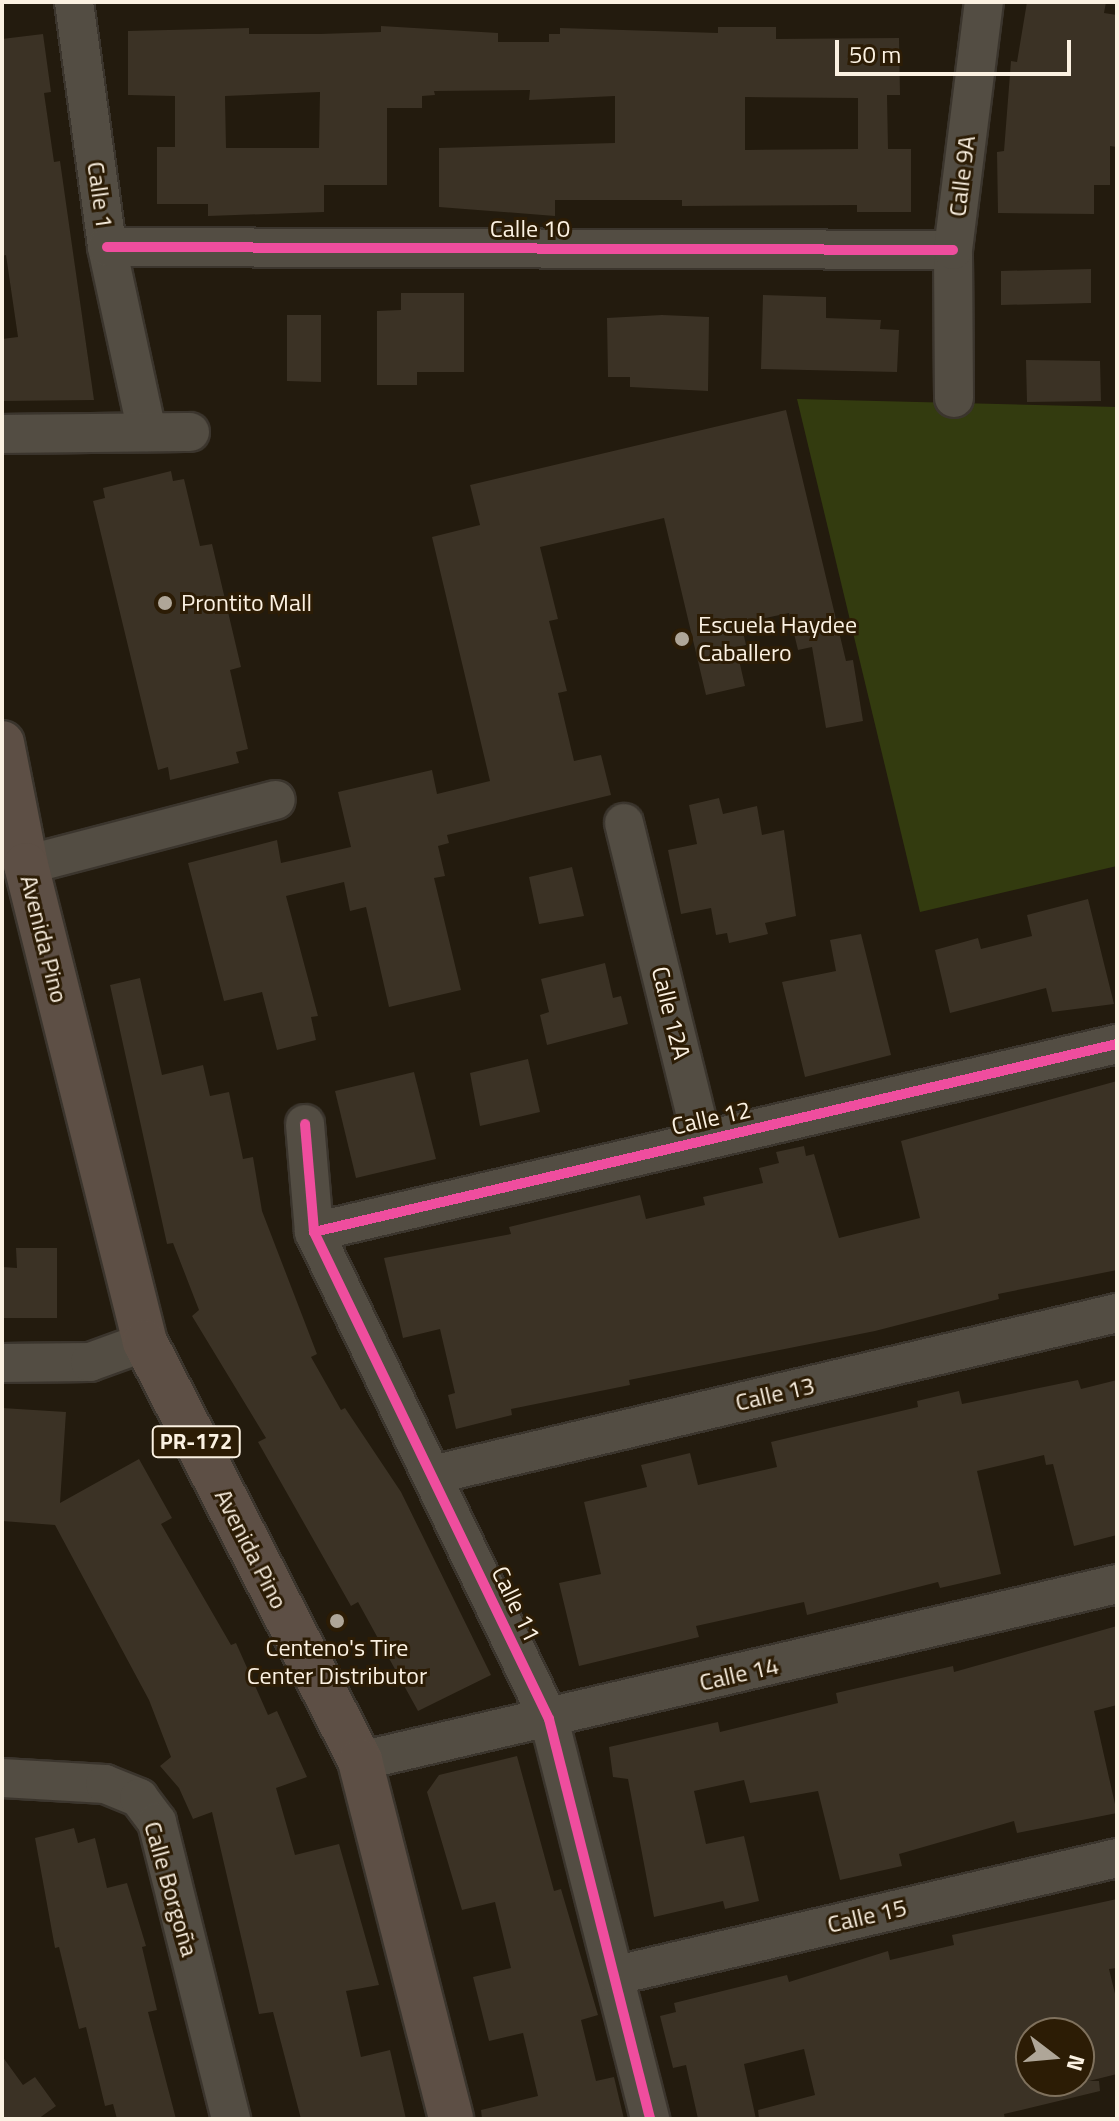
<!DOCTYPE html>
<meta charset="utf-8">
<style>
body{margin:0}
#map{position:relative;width:1119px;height:2121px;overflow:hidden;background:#231b0e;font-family:"Titillium Web",sans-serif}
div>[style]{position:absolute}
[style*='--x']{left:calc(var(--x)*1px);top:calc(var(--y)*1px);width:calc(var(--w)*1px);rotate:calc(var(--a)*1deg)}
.green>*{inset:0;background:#333b0f}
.building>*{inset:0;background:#3b3225}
.roads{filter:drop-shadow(2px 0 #3b352d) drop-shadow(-2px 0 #3b352d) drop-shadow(0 2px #3b352d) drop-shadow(0 -2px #3b352d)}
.street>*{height:38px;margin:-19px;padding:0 19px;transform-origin:19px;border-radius:19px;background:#534d43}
.primary>*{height:44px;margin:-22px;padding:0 22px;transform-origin:22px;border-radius:22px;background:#5d4f45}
.cycleway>*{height:10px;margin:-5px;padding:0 5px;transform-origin:5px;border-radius:5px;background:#ef4d9e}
.dots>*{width:22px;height:22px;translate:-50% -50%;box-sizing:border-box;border:4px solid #2c1c05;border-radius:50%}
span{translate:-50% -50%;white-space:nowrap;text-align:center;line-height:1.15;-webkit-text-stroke:6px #2c1c05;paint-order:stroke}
.shield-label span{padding:2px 6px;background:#2c1c05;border:2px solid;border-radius:6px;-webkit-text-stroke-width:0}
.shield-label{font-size:22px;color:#fbf1e2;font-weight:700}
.street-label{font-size:24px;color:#fbf1e2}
.poi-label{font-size:24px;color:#fbf1e2}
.left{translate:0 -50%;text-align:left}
.frame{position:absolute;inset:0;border:4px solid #fbf1e2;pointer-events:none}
.north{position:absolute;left:1015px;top:2017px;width:80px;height:80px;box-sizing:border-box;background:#2c1c05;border:2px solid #7f715d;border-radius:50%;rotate:106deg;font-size:22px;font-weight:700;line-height:32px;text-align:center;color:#fbf1e2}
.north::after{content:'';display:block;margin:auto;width:28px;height:36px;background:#afa698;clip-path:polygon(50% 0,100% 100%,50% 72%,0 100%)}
.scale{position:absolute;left:835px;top:40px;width:236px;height:36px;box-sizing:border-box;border:4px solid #fbf1e2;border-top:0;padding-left:10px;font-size:24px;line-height:28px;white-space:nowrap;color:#fbf1e2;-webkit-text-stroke:6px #2c1c05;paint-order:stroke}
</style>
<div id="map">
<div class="green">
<i style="clip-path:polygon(797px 399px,1117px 407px,1117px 866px,920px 912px)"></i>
</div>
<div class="building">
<i style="clip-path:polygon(1027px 2px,1106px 2px,1104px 13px,1117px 15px,1117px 147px,1110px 146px,1110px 185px,1094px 185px,1094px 214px,998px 213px,997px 152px,1004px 151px,1011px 61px,1017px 62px)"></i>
<i style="clip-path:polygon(evenodd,381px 26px,498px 33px,498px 42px,549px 42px,549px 34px,560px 34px,560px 28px,718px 33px,718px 27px,776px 27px,776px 39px,899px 38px,900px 95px,887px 95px,888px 149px,911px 149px,911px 212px,857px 212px,857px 205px,682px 206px,682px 200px,555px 200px,555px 216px,439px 207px,439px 148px,615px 143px,615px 96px,529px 100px,530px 90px,434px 91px,435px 95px,422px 96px,422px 108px,387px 108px,387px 185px,324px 185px,324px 212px,208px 216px,208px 204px,157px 204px,157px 147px,175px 147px,175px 96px,128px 95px,128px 31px,249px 28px,249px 34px,320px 34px,381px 32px,381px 26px,320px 92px,319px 148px,226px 148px,225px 96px,320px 92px,381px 26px,745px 97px,858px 98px,858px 149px,745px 150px,745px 97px)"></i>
<i style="clip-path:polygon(43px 34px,51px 92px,44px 93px,54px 162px,60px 161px,94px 400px,2px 401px,2px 339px,18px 337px,6px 255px,2px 256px,2px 39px)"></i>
<i style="clip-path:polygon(1091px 269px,1091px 303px,1001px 305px,1001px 271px)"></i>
<i style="clip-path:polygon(401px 293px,464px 293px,464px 372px,417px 372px,417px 385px,377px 385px,377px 311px,401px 310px)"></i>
<i style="clip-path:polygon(763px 295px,826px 297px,826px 318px,881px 320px,880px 329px,899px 330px,897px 372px,761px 369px)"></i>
<i style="clip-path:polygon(287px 315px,321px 315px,321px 382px,287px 381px)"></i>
<i style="clip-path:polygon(662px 315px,709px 317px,708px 391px,630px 387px,630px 377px,608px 377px,607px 318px)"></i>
<i style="clip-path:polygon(1026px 360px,1100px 361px,1101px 401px,1027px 402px)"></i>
<i style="clip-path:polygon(786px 410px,846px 661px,853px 660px,863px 721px,826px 728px,812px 647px,798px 650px,789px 613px,741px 623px,746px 645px,736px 647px,745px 686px,706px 695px,664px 518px,540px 547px,558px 619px,549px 621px,567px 691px,558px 693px,574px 761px,601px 755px,611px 795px,447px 835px,449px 843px,438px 846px,445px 876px,434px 878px,461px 990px,389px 1007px,366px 907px,350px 911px,344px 882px,286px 896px,318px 1016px,311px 1017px,316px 1040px,277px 1050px,262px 992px,224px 1001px,188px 863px,277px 840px,281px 863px,351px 847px,338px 792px,432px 770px,437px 794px,490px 781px,432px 537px,480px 525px,470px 485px)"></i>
<i style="clip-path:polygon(171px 471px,173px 481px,184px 479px,200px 546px,212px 544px,241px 667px,230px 670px,248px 749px,236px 752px,239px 763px,170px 780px,168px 767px,158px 770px,93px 501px,105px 498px,103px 488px)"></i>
<i style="clip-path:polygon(719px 798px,723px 814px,757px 806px,762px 835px,784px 830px,796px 916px,765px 923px,768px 934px,729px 943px,727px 933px,716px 935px,711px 908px,681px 914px,668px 850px,697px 844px,689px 805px)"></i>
<i style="clip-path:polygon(572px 867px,584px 916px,539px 924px,529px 877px)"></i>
<i style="clip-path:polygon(1088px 899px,1114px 1004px,1052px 1012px,1046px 988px,950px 1013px,935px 950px,978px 938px,981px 949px,1032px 936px,1027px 915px)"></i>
<i style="clip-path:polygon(861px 934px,891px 1055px,805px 1077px,782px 982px,836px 971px,830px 940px)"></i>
<i style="clip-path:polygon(605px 963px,613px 998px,621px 996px,628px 1024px,547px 1045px,540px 1015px,549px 1012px,541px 979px)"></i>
<i style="clip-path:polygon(140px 978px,162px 1075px,203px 1065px,210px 1096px,229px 1092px,243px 1159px,253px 1157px,262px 1211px,317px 1354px,311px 1357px,341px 1410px,345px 1408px,401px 1492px,491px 1675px,418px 1711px,358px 1602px,351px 1606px,258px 1442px,266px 1438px,192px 1316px,199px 1310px,173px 1243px,167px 1244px,110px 985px)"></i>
<i style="clip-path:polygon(528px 1059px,540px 1112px,480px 1126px,470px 1073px)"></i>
<i style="clip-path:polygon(414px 1072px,436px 1159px,356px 1178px,335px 1091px)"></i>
<i style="clip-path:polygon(1117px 1081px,1117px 1270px,998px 1294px,999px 1299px,875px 1331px,629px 1380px,630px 1385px,511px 1409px,512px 1415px,456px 1429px,448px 1395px,455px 1393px,440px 1329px,403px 1338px,384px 1258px,511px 1234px,509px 1227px,640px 1195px,646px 1219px,705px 1205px,703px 1197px,763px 1183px,759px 1168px,779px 1163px,776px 1152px,804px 1146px,806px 1156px,814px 1154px,839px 1238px,920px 1218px,901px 1141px)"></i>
<i style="clip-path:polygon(16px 1248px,57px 1248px,57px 1318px,2px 1318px,2px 1267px,17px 1268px)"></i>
<i style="clip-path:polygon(1078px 1380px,1081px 1389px,1117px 1380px,1117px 1535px,1074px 1546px,1053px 1464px,1046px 1465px,1044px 1455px,977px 1471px,1001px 1574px,940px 1588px,938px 1582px,807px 1615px,804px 1602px,696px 1626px,699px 1637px,579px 1666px,559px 1583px,601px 1574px,584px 1502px,647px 1487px,641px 1465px,690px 1453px,698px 1485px,777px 1467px,771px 1442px,918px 1407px,917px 1401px,959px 1391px,962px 1404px)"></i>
<i style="clip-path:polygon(2px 1408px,66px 1412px,60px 1503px,139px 1459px,172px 1518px,161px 1524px,231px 1645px,236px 1643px,268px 1715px,277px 1711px,307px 1777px,276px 1788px,295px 1855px,339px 1844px,379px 1985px,346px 1991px,361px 2057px,390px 2050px,406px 2119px,301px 2119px,273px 2012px,259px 2014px,212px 1812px,193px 1819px,179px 1788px,160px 1766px,171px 1757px,149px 1700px,55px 1525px,2px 1521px)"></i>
<i style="clip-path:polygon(1117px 1626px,1117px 1705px,1094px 1711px,1117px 1813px,1017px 1833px,1014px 1821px,899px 1854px,902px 1866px,840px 1880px,818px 1791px,750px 1803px,744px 1780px,694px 1791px,706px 1844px,744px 1836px,759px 1901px,725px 1909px,723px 1901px,654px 1917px,628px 1779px,613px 1777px,609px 1747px,718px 1722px,720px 1732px,838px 1703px,836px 1693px,953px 1666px,954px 1672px)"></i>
<i style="clip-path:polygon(517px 1756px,554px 1891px,561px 1889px,598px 2015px,581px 2020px,596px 2081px,614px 2077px,624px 2119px,482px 2119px,481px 2110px,538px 2096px,523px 2033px,489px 2041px,473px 1977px,511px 1968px,495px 1902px,462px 1910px,427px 1792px,439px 1775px)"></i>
<i style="clip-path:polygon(74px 1828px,78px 1843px,95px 1838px,107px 1888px,127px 1883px,146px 1946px,142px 1947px,157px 2010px,148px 2012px,176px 2119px,117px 2119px,113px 2104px,105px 2106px,86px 2027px,79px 2029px,59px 1947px,55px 1948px,35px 1838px)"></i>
<i style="clip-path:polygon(evenodd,1117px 1899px,1117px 1968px,1109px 1969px,1117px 2002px,1117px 2074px,1089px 2081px,1099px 2081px,1100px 2091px,1004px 2114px,1005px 2119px,759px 2119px,758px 2110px,815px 2095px,804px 2049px,744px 2064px,756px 2119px,698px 2119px,686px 2065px,673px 2068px,660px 2016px,676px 2012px,674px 2003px,787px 1975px,789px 1982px,888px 1951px,890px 1960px,954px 1945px,952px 1935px,1117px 1899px,1031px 2033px,1079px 2033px,1079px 2081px,1031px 2081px,1031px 2033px)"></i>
<i style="clip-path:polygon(2px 2056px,23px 2085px,35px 2077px,56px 2106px,38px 2119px,2px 2119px)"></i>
</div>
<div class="roads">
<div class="street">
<i style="--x:74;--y:2;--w:247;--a:82.3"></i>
<i style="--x:107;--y:247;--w:189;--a:77.8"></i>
<i style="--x:107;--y:247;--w:846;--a:0.2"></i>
<i style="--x:954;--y:398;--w:148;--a:-90.4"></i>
<i style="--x:953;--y:250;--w:250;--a:-82.9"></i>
<i style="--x:2;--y:434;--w:188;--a:-0.6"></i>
<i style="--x:624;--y:823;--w:327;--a:76.2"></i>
<i style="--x:26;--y:865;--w:258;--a:-14.6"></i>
<i style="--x:305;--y:1124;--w:108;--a:85.2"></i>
<i style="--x:314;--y:1232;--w:541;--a:64.24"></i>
<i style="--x:549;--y:1719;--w:413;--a:75.8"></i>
<i style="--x:314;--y:1232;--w:825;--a:-13.18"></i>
<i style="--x:2;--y:1363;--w:88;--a:-0.7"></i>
<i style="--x:90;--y:1362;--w:59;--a:-20"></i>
<i style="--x:432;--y:1475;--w:704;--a:-13.31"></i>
<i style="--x:360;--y:1761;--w:777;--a:-13.16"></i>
<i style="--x:2;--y:1778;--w:103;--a:3.3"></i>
<i style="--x:105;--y:1784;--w:37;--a:22"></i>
<i style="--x:139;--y:1798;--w:30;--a:53"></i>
<i style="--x:157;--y:1822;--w:306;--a:76"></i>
<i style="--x:617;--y:1975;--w:514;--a:-13.17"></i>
</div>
<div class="primary">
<i style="--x:2;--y:743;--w:124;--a:78.9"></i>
<i style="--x:26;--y:865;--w:492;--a:76"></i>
<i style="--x:145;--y:1342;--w:471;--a:62.8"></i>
<i style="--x:360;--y:1761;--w:369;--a:75.7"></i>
</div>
</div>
<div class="cycleway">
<i style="--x:107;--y:247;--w:846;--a:0.2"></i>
<i style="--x:305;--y:1124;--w:108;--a:85.2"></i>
<i style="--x:314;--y:1232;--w:541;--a:64.24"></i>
<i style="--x:549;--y:1719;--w:413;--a:75.8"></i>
<i style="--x:314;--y:1232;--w:825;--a:-13.18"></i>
</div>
<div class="dots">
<i style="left:165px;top:603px;background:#afa698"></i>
<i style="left:682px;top:639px;background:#afa698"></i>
<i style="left:337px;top:1621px;background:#afa698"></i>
</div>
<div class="shield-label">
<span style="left:196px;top:1442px">PR-172</span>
</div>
<div class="street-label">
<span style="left:962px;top:176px;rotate:-83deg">Calle 9A</span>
<span style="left:100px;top:195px;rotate:82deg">Calle 1</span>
<span style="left:530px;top:229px">Calle 10</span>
<span style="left:44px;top:939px;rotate:76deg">Avenida Pino</span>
<span style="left:671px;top:1013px;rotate:76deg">Calle 12A</span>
<span style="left:711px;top:1118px;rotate:-13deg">Calle 12</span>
<span style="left:775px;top:1394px;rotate:-13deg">Calle 13</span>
<span style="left:251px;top:1549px;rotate:63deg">Avenida Pino</span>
<span style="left:516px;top:1604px;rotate:64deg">Calle 11</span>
<span style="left:739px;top:1674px;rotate:-13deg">Calle 14</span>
<span style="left:171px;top:1889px;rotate:74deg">Calle Borgoña</span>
<span style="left:867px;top:1916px;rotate:-13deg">Calle 15</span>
</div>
<div class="poi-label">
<span class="left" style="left:181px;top:603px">Prontito Mall</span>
<span class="left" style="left:698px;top:639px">Escuela Haydee<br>Caballero</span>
<span style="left:337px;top:1662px">Centeno's Tire<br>Center Distributor</span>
</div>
<div class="frame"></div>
<div class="north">N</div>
<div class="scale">50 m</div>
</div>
